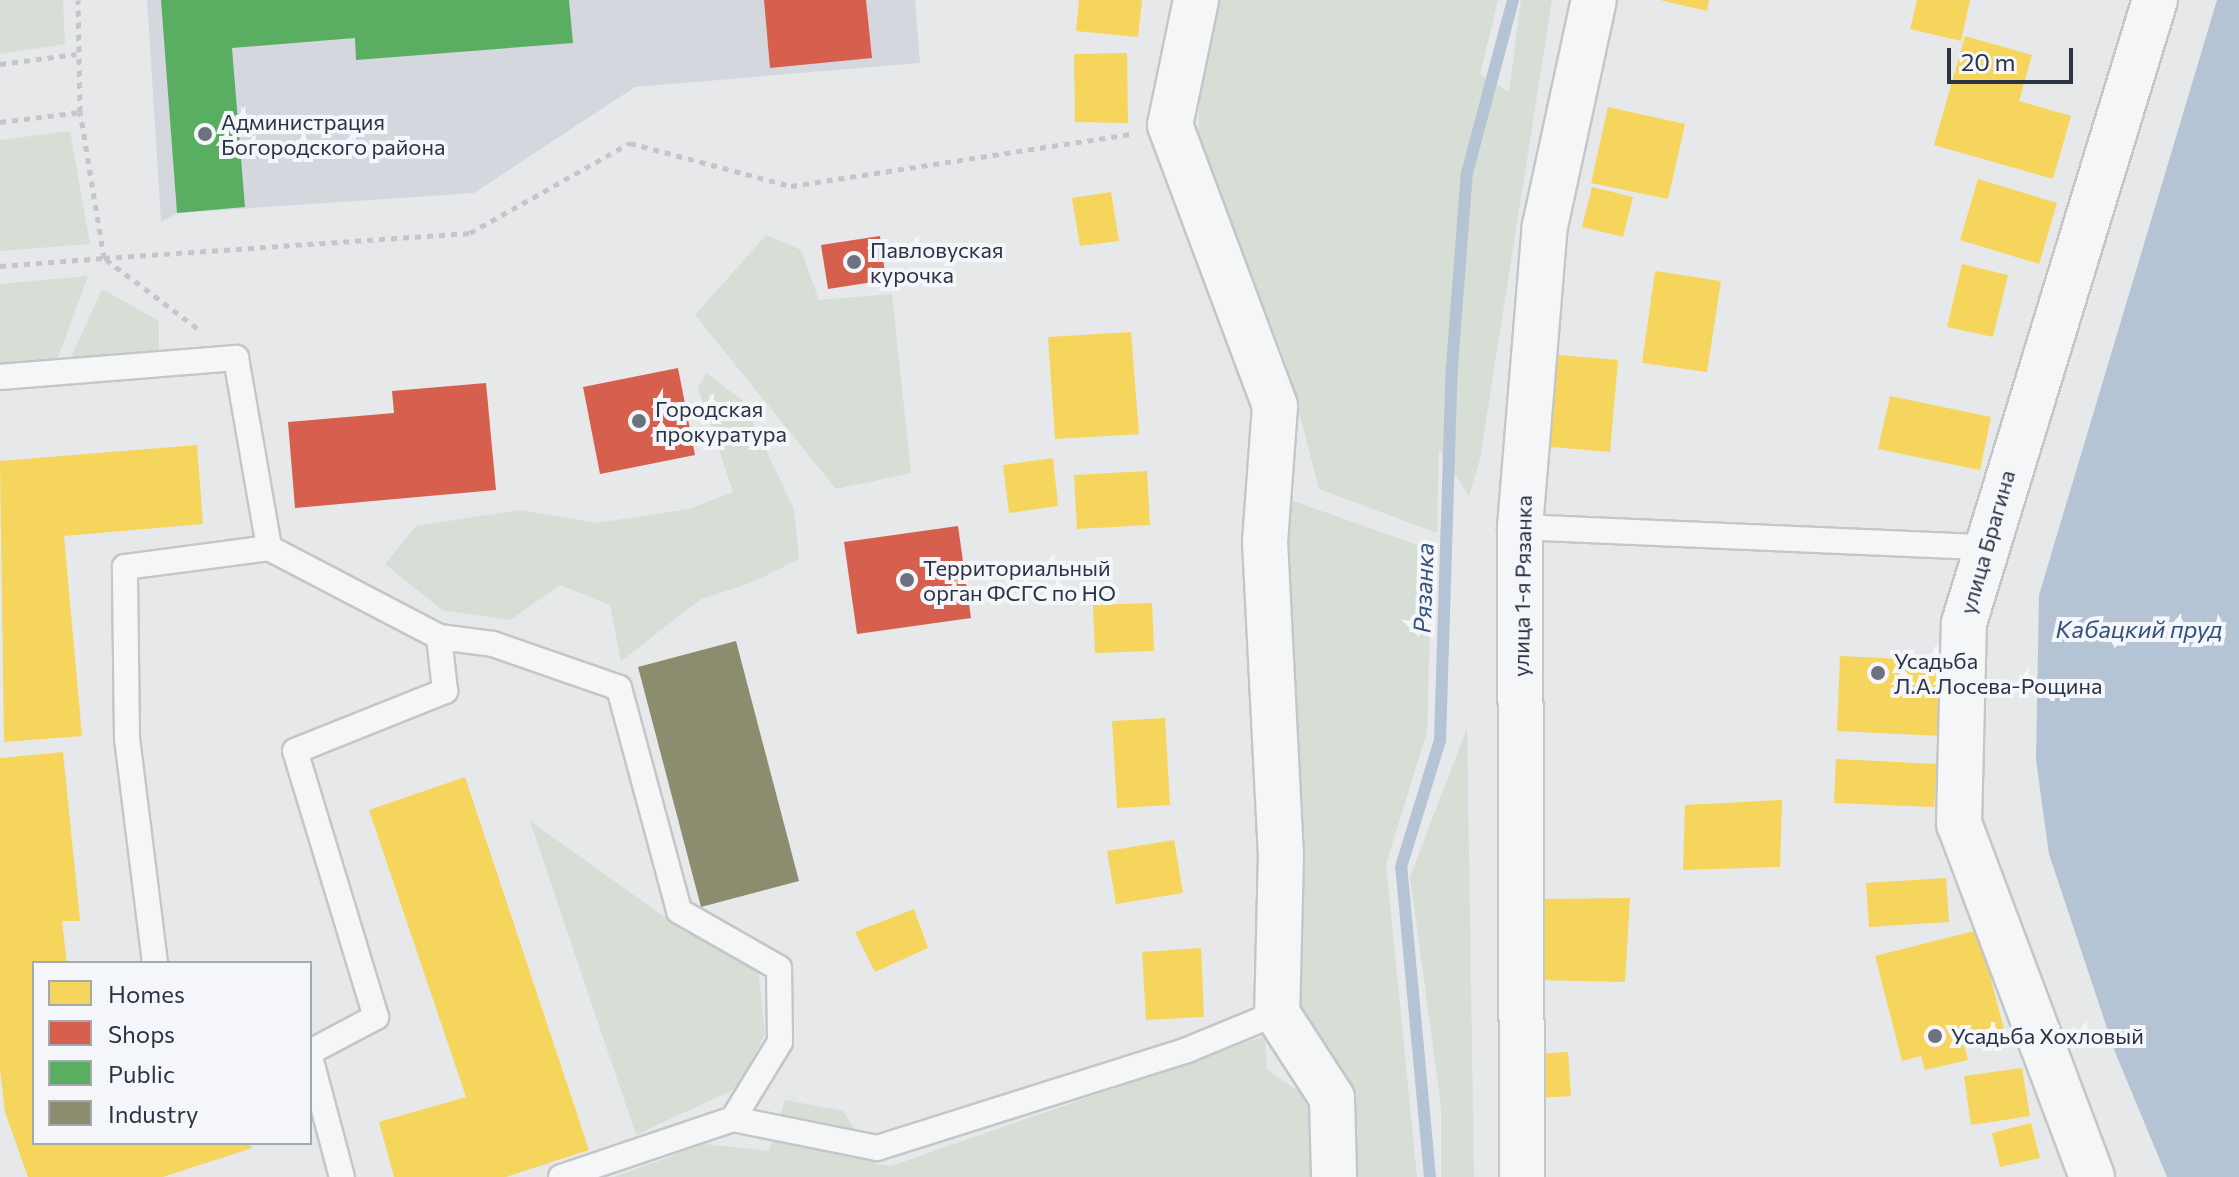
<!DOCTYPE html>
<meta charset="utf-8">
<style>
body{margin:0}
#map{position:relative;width:2239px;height:1177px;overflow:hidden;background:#e6e8ea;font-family:Commissioner,sans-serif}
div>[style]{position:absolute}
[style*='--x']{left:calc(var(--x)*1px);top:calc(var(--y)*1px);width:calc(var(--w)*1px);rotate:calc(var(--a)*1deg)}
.built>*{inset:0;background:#d4d7dd}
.green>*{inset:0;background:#d6ded6}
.water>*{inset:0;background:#b4c4d5}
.homes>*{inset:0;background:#f6d55c}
.shops>*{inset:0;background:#d6604d}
.public>*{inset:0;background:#5aae61}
.industry>*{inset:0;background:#8c8c6e}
.stream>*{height:12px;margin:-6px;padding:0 6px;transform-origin:6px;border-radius:6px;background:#b4c4d5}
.path>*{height:5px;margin-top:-2.5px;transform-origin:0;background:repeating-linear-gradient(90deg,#c5c6ca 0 6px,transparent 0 12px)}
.roads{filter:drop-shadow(2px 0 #c4c6c8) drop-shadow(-2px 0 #c4c6c8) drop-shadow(0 2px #c4c6c8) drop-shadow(0 -2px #c4c6c8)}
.lane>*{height:24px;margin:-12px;padding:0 12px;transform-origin:12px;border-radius:12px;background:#f5f6f7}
.street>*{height:44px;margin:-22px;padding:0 22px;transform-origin:22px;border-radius:22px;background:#f5f6f7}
.dots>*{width:22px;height:22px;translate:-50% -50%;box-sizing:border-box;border:4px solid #f4f6f9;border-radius:50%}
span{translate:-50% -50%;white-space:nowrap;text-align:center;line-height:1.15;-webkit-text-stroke:8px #f4f6f9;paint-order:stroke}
.poi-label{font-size:22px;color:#2b3445}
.left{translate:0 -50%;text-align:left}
.street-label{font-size:22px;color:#2b3445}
.water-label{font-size:24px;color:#34527a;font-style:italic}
.legend{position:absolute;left:32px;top:961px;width:280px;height:184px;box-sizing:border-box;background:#f4f6f9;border:2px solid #a4a8b1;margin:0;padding:10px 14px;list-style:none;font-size:24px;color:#2b3445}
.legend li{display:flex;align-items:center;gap:16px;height:40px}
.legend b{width:40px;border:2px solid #a4a8b1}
.scale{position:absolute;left:1947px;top:48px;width:126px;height:36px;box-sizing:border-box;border:4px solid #2b3445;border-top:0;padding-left:10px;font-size:24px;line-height:28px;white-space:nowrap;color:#2b3445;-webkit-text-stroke:6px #f4f6f9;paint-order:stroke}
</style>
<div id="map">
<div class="built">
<i style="clip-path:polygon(147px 0,915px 0,920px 63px,635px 87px,474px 193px,178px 213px,161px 222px)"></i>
</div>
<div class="green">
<i style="clip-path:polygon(0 0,63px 0,65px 44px,0 54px)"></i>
<i style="clip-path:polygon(1209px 0,1498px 0,1480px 74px,1509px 92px,1521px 0,1552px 0,1480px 459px,1469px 496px,1439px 450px,1437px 533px,1319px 489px,1287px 366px,1198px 136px,1203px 26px)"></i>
<i style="clip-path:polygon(70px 131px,90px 244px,0 251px,0 140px)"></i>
<i style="clip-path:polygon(766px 235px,801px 250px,819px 300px,892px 294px,911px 473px,836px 489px,695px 315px)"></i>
<i style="clip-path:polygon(88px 276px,57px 360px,0 365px,0 284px)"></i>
<i style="clip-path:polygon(102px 289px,159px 321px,159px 351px,69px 362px)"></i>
<i style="clip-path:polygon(706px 373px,742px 400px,794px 509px,799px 559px,753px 582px,701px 599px,621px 661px,610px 605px,560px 585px,510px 620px,442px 610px,385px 564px,416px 526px,520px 510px,597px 523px,689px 509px,733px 492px,698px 388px)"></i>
<i style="clip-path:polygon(1282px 497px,1432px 550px,1427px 732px,1386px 864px,1417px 1177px,1346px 1177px,1297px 1005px)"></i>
<i style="clip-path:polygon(1467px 728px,1474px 1177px,1441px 1177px,1441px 1106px,1410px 877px)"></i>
<i style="clip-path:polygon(530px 821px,687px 933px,758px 967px,765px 1034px,737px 1088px,636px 1135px)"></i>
<i style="clip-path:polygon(1265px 1036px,1267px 1069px,1309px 1099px,1312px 1177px,614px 1177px,704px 1144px,769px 1151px,785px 1100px,843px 1111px,877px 1164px,891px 1166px)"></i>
</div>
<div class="water">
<i style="clip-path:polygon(2217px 0,2239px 0,2239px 1177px,2167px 1177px,2115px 1052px,2049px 854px,2036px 760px,2039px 595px)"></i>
</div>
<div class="homes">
<i style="clip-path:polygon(1079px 0,1142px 0,1138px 37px,1076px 31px)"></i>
<i style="clip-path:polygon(1660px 0,1709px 0,1707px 11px)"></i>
<i style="clip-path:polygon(1917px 0,1970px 0,1961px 41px,1910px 29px)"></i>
<i style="clip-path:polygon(1965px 36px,2032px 55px,2019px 101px,2071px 116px,2053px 179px,1934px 145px)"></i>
<i style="clip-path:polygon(1127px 53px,1128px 123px,1075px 122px,1074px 54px)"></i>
<i style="clip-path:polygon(1608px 107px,1685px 124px,1668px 199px,1591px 183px)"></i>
<i style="clip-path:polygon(1978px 179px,2057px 203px,2039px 264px,1960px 240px)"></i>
<i style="clip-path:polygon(1592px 187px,1633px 197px,1623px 237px,1582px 227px)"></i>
<i style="clip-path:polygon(1111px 192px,1119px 241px,1080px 246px,1072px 198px)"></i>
<i style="clip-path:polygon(1962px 264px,2008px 275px,1993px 337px,1947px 327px)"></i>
<i style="clip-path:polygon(1655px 271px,1721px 281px,1707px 372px,1642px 363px)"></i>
<i style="clip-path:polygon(1131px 332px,1139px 434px,1055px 439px,1048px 337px)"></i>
<i style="clip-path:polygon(1548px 354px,1618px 360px,1610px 452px,1540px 446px)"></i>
<i style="clip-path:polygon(1890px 396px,1991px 417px,1980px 470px,1878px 449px)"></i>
<i style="clip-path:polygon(197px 445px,203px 524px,64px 536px,82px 736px,4px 742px,0 461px)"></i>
<i style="clip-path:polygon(1053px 458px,1058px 506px,1009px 513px,1003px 465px)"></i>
<i style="clip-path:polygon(1147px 471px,1150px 525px,1077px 529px,1074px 475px)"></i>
<i style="clip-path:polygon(1152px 603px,1154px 651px,1095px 653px,1093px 605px)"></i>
<i style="clip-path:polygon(1840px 656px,1945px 661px,1941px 736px,1837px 731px)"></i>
<i style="clip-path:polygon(1165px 718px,1170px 805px,1117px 808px,1112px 721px)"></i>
<i style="clip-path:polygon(63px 752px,80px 921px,62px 921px,67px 963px,34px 963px,34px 1143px,250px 1143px,252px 1148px,163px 1177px,28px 1177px,5px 1112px,0 1069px,0 758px)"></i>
<i style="clip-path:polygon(1836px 759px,1937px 764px,1934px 807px,1834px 803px)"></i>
<i style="clip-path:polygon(465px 777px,589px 1150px,506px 1177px,394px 1177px,379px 1122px,466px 1097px,369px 810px)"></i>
<i style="clip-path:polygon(1782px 800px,1780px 867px,1683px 870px,1685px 805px)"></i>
<i style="clip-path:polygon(1174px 840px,1183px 893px,1116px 904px,1107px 851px)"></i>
<i style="clip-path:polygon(1946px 878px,1949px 922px,1869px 927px,1866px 883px)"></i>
<i style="clip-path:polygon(1630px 898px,1625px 982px,1538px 980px,1542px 899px)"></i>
<i style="clip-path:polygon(914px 909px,928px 948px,875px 972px,855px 932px)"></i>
<i style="clip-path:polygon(1978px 930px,2005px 1033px,1964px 1044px,1968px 1060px,1925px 1070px,1921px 1056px,1902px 1061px,1875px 956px)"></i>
<i style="clip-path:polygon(1201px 948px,1204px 1017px,1146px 1020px,1142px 952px)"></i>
<i style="clip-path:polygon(1568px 1052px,1571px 1096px,1524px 1099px,1521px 1055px)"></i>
<i style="clip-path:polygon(2022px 1068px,2030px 1116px,1971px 1125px,1964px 1076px)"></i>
<i style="clip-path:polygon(2031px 1123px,2040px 1158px,2000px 1167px,1992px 1133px)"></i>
</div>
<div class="shops">
<i style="clip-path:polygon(764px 0,866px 0,872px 58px,770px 68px)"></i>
<i style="clip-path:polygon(880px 236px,886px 280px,828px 289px,821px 245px)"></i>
<i style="clip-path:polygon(678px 368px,695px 455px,600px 474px,583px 387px)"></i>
<i style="clip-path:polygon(486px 383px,496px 490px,295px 508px,288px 422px,394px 413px,392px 391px)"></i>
<i style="clip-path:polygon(958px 526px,971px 618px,857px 634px,844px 542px)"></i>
</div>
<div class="public">
<i style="clip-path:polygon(161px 0,569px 0,573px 43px,356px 60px,355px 38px,232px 48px,245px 207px,177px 213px)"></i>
</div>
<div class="industry">
<i style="clip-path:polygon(736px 641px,799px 881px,701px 907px,638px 667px)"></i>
</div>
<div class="stream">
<i style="--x:1430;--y:1177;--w:311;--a:-95.3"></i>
<i style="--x:1401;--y:867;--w:133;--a:-72.9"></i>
<i style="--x:1440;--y:740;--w:374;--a:-88.2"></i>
<i style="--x:1452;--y:366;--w:194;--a:-85.6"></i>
<i style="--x:1467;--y:173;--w:179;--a:-75.1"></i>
</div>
<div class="path">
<i style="--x:0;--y:64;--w:77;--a:-7.5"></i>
<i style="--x:0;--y:122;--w:81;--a:-7.1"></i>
<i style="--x:0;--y:266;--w:104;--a:-4.4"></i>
<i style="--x:104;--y:258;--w:148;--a:-99.3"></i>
<i style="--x:80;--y:112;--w:112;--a:-91"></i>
<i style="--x:197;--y:328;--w:116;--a:-143"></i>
<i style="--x:104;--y:258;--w:367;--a:-3.9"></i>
<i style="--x:470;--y:233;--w:184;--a:-29.4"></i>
<i style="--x:630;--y:143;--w:167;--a:15"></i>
<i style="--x:791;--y:186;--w:344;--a:-8.7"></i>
</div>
<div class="roads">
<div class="lane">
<i style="--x:0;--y:377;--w:237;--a:-4.6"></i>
<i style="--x:236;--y:358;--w:193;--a:80.1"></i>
<i style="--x:269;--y:548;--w:192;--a:27.6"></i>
<i style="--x:439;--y:637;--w:54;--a:7.4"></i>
<i style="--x:493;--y:644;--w:133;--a:19.2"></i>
<i style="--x:619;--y:688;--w:231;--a:74.9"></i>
<i style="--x:679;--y:911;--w:115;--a:29.7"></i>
<i style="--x:779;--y:968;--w:74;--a:89.2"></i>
<i style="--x:780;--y:1042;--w:90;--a:121.4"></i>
<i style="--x:1520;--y:527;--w:464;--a:2.5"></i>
<i style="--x:155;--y:963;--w:226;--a:-97.1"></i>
<i style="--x:127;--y:739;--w:172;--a:-90.7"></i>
<i style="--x:125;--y:567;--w:145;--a:-7.5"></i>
<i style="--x:310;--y:1052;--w:75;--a:-27.9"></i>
<i style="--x:376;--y:1017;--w:278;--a:-106.9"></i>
<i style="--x:295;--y:751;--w:162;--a:-21.8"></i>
<i style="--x:445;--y:691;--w:54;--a:-96.3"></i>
<i style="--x:310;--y:1057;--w:124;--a:75.1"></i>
<i style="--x:561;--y:1177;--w:182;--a:-18.6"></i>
<i style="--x:733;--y:1119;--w:147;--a:11.4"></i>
<i style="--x:877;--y:1148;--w:325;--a:-17.5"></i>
<i style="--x:1187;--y:1050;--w:97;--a:-22.3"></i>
</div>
<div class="street">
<i style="--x:1196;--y:0;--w:128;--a:101.7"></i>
<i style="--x:1170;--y:125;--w:300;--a:69.5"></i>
<i style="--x:1275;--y:406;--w:135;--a:94.2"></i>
<i style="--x:1265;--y:541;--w:313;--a:87.1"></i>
<i style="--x:1281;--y:854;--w:159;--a:91.4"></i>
<i style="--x:1277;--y:1013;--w:101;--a:57.1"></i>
<i style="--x:1332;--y:1098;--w:79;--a:88.5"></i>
<i style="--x:1522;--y:1177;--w:650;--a:-90.18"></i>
<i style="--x:1520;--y:527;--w:302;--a:-85.3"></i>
<i style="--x:1545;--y:226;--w:231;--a:-77.8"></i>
<i style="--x:2092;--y:1177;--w:377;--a:-110.6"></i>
<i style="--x:1959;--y:824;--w:201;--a:-88.6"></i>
<i style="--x:1964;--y:623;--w:652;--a:-72.96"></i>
</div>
</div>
<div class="dots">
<i style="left:205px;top:134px;background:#6c737f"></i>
<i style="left:854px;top:262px;background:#6c737f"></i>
<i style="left:639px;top:421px;background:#6c737f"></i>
<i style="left:907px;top:580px;background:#6c737f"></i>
<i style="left:1878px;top:673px;background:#6c737f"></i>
<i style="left:1935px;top:1036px;background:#6c737f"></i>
</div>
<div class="poi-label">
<span class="left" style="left:221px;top:134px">Администрация<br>Богородского района</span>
<span class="left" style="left:870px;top:262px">Павловуская<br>курочка</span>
<span class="left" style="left:655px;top:421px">Городская<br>прокуратура</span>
<span class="left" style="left:923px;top:580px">Территориальный<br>орган ФСГС по НО</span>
<span class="left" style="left:1894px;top:673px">Усадьба<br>Л.А.Лосева-Рощина</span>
<span class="left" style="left:1951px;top:1036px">Усадьба Хохловый</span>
</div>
<div class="street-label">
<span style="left:1987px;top:542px;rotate:-74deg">улица Брагина</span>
<span style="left:1522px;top:586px;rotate:-89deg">улица 1-я Рязанка</span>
</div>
<div class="water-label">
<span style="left:1423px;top:588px;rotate:-88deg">Рязанка</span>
<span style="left:2139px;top:629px">Кабацкий пруд</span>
</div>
<ul class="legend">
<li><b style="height:22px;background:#f6d55c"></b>Homes</li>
<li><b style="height:22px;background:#d6604d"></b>Shops</li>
<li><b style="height:22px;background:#5aae61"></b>Public</li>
<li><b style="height:22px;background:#8c8c6e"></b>Industry</li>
</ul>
<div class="scale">20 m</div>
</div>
